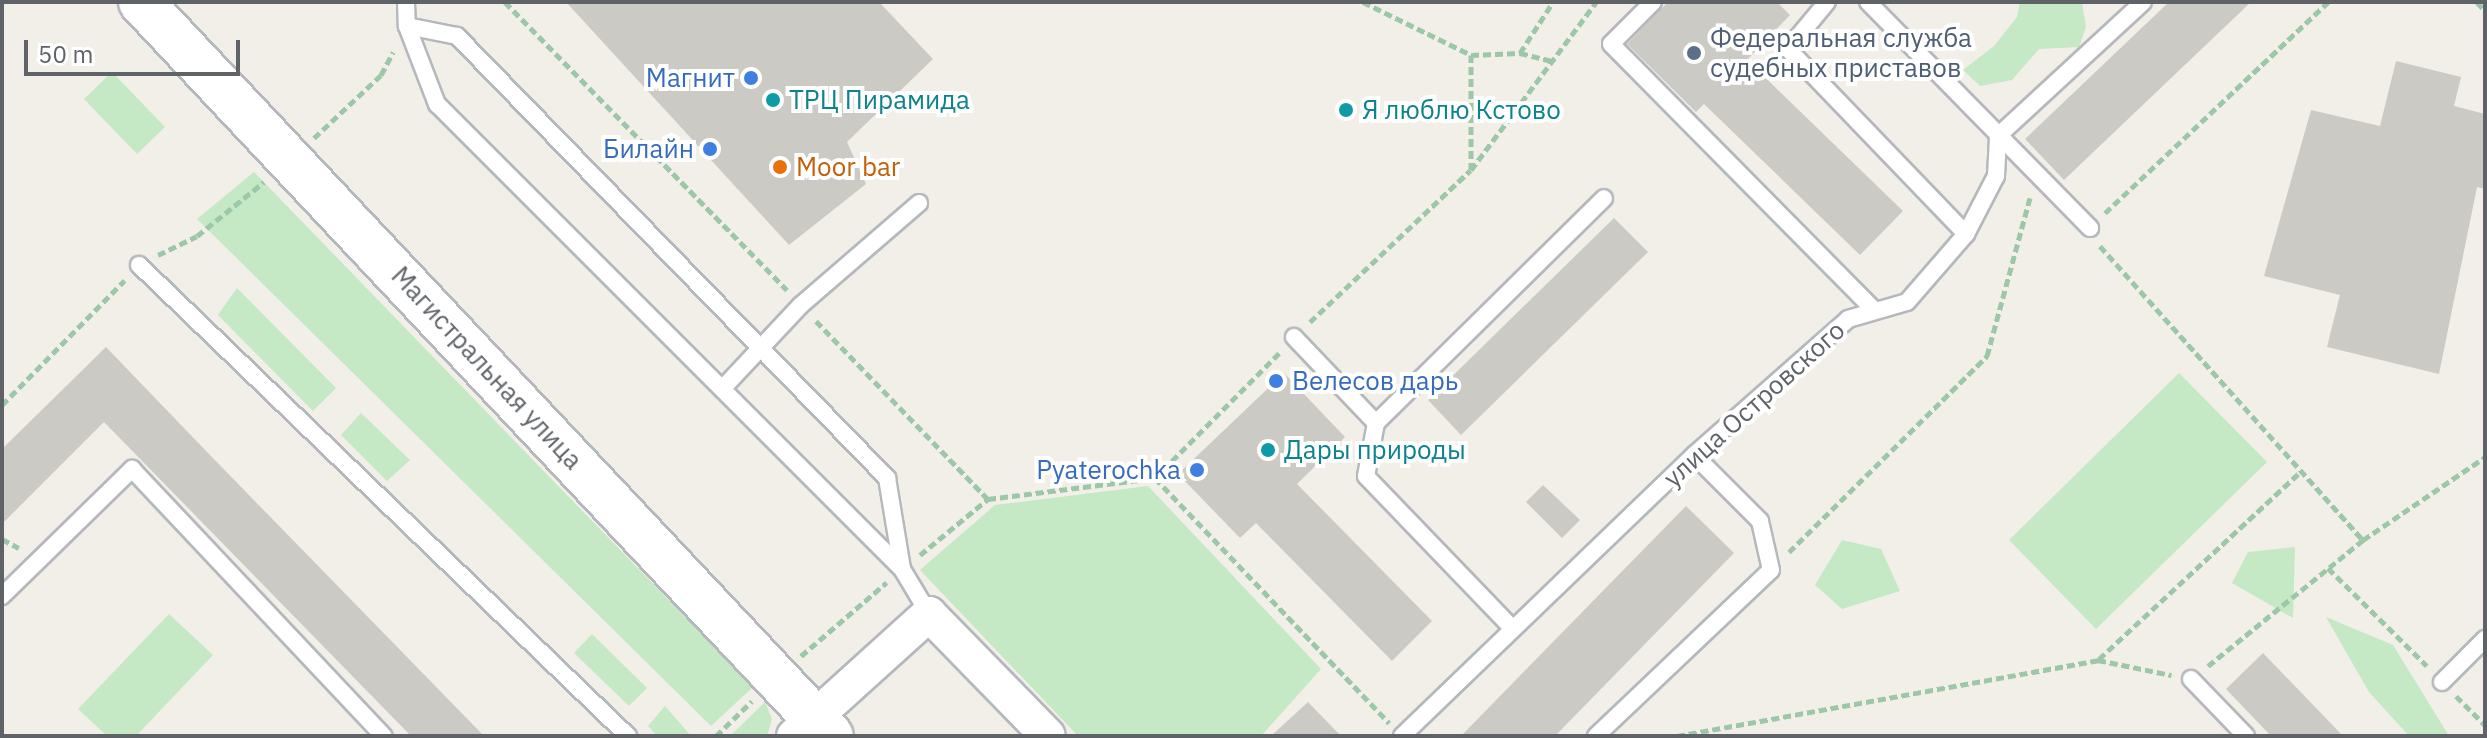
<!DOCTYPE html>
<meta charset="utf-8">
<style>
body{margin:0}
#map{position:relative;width:2487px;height:738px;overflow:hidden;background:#f1efe8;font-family:"IBM Plex Sans",sans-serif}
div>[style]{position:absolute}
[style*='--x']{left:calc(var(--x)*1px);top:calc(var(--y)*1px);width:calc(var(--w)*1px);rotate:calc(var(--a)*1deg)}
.green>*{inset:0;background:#c5e8c5}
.building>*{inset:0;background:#cccac5}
.path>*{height:5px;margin-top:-2.5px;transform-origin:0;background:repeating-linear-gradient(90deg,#9cc7a9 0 8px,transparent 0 12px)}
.roads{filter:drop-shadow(2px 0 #b5b8bc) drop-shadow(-2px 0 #b5b8bc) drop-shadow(0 2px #b5b8bc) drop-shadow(0 -2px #b5b8bc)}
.service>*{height:16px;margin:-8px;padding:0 8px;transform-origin:8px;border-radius:8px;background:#fff}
.minor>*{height:34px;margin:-17px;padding:0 17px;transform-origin:17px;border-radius:17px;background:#fff}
.secondary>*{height:44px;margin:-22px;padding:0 22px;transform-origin:22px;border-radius:22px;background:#fff}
.dots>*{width:22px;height:22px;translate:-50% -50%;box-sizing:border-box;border:4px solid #fff;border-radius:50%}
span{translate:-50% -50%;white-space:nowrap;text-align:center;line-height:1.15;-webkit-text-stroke:8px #fff;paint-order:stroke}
.service-label{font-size:26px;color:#4e5e75}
.left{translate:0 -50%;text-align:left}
.shop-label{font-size:26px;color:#366cbe}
.right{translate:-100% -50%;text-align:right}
.culture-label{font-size:26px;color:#0d838f}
.food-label{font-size:26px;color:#c56008}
.street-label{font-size:26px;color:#5f6368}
.frame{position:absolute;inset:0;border:4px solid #5f6368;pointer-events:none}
.scale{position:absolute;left:24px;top:40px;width:216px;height:36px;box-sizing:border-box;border:4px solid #5f6368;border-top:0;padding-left:10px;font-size:24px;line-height:28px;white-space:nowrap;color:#5f6368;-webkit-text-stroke:6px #fff;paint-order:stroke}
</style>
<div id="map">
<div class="green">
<i style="clip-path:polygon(2020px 2px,2082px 2px,2086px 27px,2079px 47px,2039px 49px,2012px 80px,1980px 86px,1963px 70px,1994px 46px,2017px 17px)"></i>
<i style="clip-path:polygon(112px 72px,165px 127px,137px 154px,84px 99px)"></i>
<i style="clip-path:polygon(254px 172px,753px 687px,711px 726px,197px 219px)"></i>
<i style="clip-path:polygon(237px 288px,336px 388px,313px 411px,218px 315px)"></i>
<i style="clip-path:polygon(2179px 373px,2267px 462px,2096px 629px,2009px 540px)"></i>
<i style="clip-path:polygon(361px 413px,410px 460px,387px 481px,341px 435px)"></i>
<i style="clip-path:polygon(1148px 486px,1321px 669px,1261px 736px,1078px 736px,920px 570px,995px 505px)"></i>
<i style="clip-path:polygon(1842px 540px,1881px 549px,1900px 591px,1842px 609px,1815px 585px)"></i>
<i style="clip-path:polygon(2295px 547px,2293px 618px,2232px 583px,2248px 552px)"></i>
<i style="clip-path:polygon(169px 614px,213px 655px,136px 736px,107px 736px,78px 709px)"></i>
<i style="clip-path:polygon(2326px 617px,2393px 645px,2449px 736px,2409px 736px,2369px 692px)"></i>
<i style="clip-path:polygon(592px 634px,647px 688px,629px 706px,574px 653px)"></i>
<i style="clip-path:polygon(765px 702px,772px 719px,767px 736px,730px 736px)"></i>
<i style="clip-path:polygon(665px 706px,691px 736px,657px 736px,648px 726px)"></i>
</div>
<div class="building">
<i style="clip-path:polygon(566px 2px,879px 2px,933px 59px,847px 142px,866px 184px,789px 245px)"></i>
<i style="clip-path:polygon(1668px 2px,1777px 2px,1790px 15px,1747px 60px,1903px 211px,1860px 255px,1704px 104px,1696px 112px,1627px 44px)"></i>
<i style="clip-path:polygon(2169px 2px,2251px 2px,2064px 180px,2025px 139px)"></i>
<i style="clip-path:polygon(2396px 61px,2461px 77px,2454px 106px,2485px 114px,2485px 189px,2477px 187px,2439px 374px,2327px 347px,2340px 295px,2264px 276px,2311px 110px,2380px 126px)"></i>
<i style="clip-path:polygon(1614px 218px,1648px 252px,1461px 435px,1428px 400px)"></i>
<i style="clip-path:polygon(106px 347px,208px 453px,484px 736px,411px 736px,104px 422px,2px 524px,2px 449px)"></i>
<i style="clip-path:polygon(1284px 373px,1345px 437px,1297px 484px,1432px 621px,1392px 661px,1256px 523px,1240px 538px,1178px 474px)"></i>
<i style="clip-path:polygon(1543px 485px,1580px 520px,1562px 538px,1526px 502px)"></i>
<i style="clip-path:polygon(1686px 506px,1734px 553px,1555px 736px,1461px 736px)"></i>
<i style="clip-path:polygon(2263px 653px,2343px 736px,2271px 736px,2226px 689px)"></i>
<i style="clip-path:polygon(1308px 702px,1341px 736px,1271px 736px)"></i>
</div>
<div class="path">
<i style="--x:505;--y:2;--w:403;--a:45.6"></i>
<i style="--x:1363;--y:2;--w:120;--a:26.1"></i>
<i style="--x:1471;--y:55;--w:114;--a:90"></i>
<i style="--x:2477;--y:2;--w:12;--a:48"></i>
<i style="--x:1520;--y:53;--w:61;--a:-57.1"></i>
<i style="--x:1471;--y:55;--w:49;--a:-2.3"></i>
<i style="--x:1520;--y:53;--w:33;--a:14"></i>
<i style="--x:314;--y:138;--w:92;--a:-43.2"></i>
<i style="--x:381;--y:75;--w:26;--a:-62"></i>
<i style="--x:2105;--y:213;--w:307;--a:-43.4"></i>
<i style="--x:2100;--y:246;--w:394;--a:48.2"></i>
<i style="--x:2363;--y:540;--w:148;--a:-34.2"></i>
<i style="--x:158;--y:255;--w:43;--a:-26"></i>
<i style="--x:197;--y:236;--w:86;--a:-38.9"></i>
<i style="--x:816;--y:321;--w:248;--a:46"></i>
<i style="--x:1310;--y:322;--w:221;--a:-43.4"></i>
<i style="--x:1471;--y:170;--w:209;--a:-53.3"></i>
<i style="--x:2;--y:405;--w:175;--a:-45.5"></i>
<i style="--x:1155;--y:478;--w:339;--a:46.3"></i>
<i style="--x:2;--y:539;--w:19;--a:28"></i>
<i style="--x:1789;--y:552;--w:279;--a:-44.7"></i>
<i style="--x:1987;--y:356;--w:164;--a:-74.8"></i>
<i style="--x:920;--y:555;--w:88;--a:-39.5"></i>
<i style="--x:988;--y:499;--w:168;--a:-7.2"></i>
<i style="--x:1155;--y:478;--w:177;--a:-45.2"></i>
<i style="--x:2328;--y:568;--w:139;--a:44.7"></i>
<i style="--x:801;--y:656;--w:113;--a:-40.7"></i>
<i style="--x:2099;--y:659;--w:276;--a:-42.9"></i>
<i style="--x:2208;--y:666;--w:200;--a:-39.1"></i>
<i style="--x:2456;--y:696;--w:41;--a:45"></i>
<i style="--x:716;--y:736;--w:50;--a:-44.2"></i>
<i style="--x:1677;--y:736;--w:428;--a:-10.2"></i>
<i style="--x:2098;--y:660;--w:75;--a:11.6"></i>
</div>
<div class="roads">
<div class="service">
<i style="--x:406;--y:2;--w:24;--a:88"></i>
<i style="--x:407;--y:26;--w:51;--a:11.3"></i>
<i style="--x:457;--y:36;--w:617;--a:45.79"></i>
<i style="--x:887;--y:478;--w:92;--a:80.6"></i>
<i style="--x:902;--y:569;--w:52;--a:59"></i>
<i style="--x:1653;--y:2;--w:59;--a:135"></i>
<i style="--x:1611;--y:44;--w:375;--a:45.3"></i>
<i style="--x:1827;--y:2;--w:61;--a:129.7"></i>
<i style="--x:1788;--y:49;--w:257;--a:46.1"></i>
<i style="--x:1868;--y:2;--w:317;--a:45.5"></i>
<i style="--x:407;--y:26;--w:84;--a:69"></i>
<i style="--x:437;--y:104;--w:658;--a:45"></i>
<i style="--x:139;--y:265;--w:679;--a:43.93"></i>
<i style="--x:1294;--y:337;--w:119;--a:46.4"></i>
<i style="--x:722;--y:389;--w:115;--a:-46.8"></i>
<i style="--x:801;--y:305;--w:156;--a:-40.8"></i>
<i style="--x:2;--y:596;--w:182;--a:-44.3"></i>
<i style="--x:132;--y:469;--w:367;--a:46.7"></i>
<i style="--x:1513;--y:629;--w:212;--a:-133.9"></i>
<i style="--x:1366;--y:476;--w:54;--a:-79.3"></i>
<i style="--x:1376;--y:423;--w:320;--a:-44.6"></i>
<i style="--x:2191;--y:679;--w:79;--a:46"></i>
<i style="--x:2442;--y:682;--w:61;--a:-45"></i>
<i style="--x:1402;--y:736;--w:405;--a:-43.9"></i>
<i style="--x:1694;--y:455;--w:205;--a:-41.4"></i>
<i style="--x:1848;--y:319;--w:61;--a:-16.1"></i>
<i style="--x:1907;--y:302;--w:90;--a:-49.1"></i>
<i style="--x:1966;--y:234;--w:65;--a:-62.7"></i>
<i style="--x:1996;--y:176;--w:40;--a:-87.1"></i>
<i style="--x:1998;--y:136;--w:197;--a:-42.7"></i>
<i style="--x:1596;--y:736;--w:241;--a:-43.5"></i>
<i style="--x:1771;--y:570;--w:50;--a:-102.7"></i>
<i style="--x:1760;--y:521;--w:93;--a:-135"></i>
</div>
<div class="minor">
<i style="--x:794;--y:736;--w:182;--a:-42.1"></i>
<i style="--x:929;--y:614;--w:170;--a:45.7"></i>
</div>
<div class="secondary">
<i style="--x:141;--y:2;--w:1007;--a:46.77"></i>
</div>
</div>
<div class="dots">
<i style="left:1694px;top:53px;background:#5c6f8a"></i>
<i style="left:751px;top:78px;background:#3f7fe0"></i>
<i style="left:773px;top:100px;background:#0f9aa8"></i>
<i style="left:1346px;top:110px;background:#0f9aa8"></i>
<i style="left:710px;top:149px;background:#3f7fe0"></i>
<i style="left:780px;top:167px;background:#e8710a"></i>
<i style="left:1276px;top:381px;background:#3f7fe0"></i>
<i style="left:1268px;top:450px;background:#0f9aa8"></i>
<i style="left:1197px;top:470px;background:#3f7fe0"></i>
</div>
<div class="service-label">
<span class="left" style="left:1710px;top:53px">Федеральная служба<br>судебных приставов</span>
</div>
<div class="shop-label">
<span class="right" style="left:735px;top:78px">Магнит</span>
<span class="right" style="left:694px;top:149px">Билайн</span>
<span class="left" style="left:1292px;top:381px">Велесов дарь</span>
<span class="right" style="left:1181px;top:470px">Pyaterochka</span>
</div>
<div class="culture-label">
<span class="left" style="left:789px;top:100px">ТРЦ Пирамида</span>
<span class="left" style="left:1362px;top:110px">Я люблю Кстово</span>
<span class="left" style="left:1284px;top:450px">Дары природы</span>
</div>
<div class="food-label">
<span class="left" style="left:796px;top:167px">Moor bar</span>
</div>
<div class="street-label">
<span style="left:487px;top:368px;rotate:47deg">Магистральная улица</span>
<span style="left:1754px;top:404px;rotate:-42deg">улица Островского</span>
</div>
<div class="frame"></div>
<div class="scale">50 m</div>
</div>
